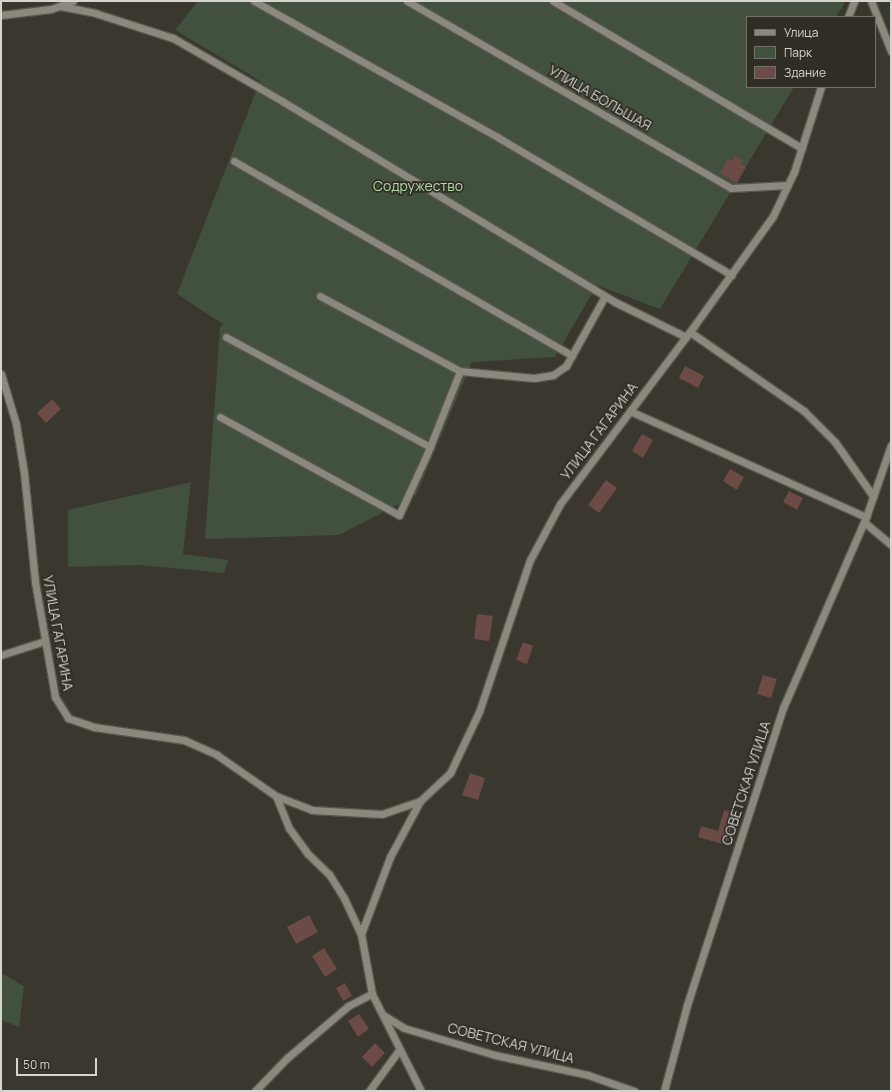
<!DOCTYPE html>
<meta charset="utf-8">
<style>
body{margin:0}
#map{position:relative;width:892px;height:1092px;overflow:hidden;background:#3a372e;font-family:Manrope,sans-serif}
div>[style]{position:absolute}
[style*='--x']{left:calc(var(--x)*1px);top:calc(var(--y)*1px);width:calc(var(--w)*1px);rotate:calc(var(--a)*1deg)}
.green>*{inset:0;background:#41513e}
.building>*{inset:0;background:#6c4a46}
.roads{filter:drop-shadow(1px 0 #57554e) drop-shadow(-1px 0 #57554e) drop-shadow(0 1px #57554e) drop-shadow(0 -1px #57554e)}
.minor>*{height:7px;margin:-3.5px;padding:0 3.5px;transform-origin:3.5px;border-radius:3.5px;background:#8b887d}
span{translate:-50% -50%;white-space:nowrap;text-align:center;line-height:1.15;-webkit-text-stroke:3.5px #302d24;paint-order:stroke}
.street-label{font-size:14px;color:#d6d4cf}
.park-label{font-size:14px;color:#b2daa9}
.frame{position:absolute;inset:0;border:2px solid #d6d4cf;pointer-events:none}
.legend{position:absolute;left:746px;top:16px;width:130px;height:72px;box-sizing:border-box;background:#302d24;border:1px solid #727068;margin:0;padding:5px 7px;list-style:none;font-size:12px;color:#d6d4cf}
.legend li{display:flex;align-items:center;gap:8px;height:20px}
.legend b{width:20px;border:1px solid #727068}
.scale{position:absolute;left:16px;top:1058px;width:81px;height:18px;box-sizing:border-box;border:2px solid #d6d4cf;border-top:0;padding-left:5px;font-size:12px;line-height:14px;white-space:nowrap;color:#d6d4cf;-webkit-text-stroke:3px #302d24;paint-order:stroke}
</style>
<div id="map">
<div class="green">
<i style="clip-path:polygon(198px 1px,846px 1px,836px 17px,747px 17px,747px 87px,794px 87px,660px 309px,597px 285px,555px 357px,472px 362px,416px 495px,339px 535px,205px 539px,220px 328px,223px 324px,177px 294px,260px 81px,175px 30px)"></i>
<i style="clip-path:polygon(191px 482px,183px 554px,228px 560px,224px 573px,140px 565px,68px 567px,68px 510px)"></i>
<i style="clip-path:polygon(1px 973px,24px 986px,19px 1027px,1px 1020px)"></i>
</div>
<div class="building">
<i style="clip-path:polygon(735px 156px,743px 160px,741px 164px,746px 167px,737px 183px,720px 173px,728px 159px,732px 161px)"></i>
<i style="clip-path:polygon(685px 366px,704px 376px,698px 388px,679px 378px)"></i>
<i style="clip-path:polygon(52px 399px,61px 409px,46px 423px,37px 413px)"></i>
<i style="clip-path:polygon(642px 434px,653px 440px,643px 458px,632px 451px)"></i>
<i style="clip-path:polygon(730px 469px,744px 477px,737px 490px,723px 481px)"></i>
<i style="clip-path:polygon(606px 480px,617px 488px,599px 513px,588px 505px)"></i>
<i style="clip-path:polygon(789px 491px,803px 498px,797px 510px,783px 502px)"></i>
<i style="clip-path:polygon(477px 614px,493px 616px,489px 641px,474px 639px)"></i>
<i style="clip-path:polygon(523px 642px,533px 646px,527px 664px,516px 660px)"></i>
<i style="clip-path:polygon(763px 675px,777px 679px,771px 698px,757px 694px)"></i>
<i style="clip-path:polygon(470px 773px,485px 778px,478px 800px,462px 795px)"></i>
<i style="clip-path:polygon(724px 810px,736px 813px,726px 845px,698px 837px,701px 826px,718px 831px)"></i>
<i style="clip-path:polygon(309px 915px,318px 932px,296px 944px,287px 927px)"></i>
<i style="clip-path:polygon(324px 948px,337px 969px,325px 977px,312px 956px)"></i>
<i style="clip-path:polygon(345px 983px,352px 996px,343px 1001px,336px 988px)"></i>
<i style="clip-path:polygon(359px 1014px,369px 1029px,358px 1037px,348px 1021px)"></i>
<i style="clip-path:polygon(375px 1043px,385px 1053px,372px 1067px,362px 1057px)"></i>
</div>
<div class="roads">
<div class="minor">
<i style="--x:254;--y:1;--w:281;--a:29.2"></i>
<i style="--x:499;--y:138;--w:270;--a:30.5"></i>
<i style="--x:407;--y:1;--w:374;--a:30"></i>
<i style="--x:731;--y:188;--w:57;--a:-3"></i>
<i style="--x:553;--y:1;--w:289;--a:30.6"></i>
<i style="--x:871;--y:1;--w:54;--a:68.2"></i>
<i style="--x:60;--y:6;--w:36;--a:11"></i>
<i style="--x:95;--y:13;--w:82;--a:17.8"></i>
<i style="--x:173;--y:38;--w:126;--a:30"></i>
<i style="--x:282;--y:101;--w:389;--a:31.1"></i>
<i style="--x:615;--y:302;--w:79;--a:26.2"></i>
<i style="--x:1;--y:15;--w:50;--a:-6.8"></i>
<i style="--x:51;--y:9;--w:23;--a:-20"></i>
<i style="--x:848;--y:17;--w:17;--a:-69"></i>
<i style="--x:234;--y:161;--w:390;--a:29.9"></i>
<i style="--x:320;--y:296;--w:159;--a:28.2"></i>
<i style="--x:690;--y:332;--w:139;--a:34.7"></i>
<i style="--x:804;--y:411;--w:44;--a:45"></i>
<i style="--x:835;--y:442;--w:66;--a:54.9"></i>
<i style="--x:226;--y:337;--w:232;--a:28.3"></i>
<i style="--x:1;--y:374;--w:52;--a:73.3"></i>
<i style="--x:16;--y:424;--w:50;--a:80.7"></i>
<i style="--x:24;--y:473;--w:110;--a:84.2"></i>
<i style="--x:35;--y:582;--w:117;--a:80.1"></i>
<i style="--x:55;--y:697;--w:25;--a:58"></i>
<i style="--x:68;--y:718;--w:28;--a:19"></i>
<i style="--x:94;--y:727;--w:91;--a:8.2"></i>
<i style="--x:184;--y:740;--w:36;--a:24"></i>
<i style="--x:217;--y:755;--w:72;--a:34.8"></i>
<i style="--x:276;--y:796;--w:39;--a:21"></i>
<i style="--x:312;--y:810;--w:70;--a:3.3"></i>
<i style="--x:382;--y:814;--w:40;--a:-18.9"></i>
<i style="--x:420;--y:801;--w:41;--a:-43"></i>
<i style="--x:450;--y:773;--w:68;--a:-64.6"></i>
<i style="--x:479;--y:712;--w:160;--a:-71.5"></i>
<i style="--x:530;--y:560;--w:64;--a:-61.8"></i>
<i style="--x:560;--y:504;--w:223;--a:-53"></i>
<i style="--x:694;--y:326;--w:135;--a:-54.3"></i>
<i style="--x:773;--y:216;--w:49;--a:-64.5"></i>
<i style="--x:794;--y:172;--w:89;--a:-72.4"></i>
<i style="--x:630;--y:411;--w:259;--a:24.2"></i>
<i style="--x:220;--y:417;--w:204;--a:28.7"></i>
<i style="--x:399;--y:515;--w:67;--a:-65.3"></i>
<i style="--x:427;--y:454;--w:89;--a:-68.3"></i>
<i style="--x:460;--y:371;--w:74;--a:5.4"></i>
<i style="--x:534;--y:378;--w:19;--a:-9"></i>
<i style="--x:553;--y:375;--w:16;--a:-35"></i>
<i style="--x:566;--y:366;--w:80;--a:-60.9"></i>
<i style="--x:865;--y:520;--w:79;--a:-70.9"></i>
<i style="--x:1;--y:655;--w:46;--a:-17.7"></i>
<i style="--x:276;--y:796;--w:35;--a:68"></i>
<i style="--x:289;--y:828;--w:32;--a:54"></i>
<i style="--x:308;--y:854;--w:29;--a:44"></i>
<i style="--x:329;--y:874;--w:28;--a:58"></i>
<i style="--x:344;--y:898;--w:40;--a:65"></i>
<i style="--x:420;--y:801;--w:64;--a:118.2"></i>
<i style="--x:390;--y:857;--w:82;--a:110.6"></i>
<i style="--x:361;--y:934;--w:61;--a:79.6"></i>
<i style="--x:372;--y:994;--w:109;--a:63.2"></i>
<i style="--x:385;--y:1016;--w:22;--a:32"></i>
<i style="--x:404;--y:1028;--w:95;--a:16.5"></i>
<i style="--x:495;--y:1055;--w:95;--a:12.1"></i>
<i style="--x:588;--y:1075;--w:49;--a:19.2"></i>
<i style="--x:255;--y:1091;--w:46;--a:-45.9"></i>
<i style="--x:287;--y:1058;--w:80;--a:-40.4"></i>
<i style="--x:348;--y:1006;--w:27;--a:-27"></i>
<i style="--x:369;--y:1091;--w:51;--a:-53.8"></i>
<i style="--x:664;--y:1091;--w:89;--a:-75"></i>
<i style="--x:687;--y:1005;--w:312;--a:-72.1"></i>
<i style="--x:783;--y:708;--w:203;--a:-66.5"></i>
<i style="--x:864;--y:522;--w:35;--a:40"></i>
</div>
</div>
<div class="street-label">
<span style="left:600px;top:98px;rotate:30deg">УЛИЦА БОЛЬШАЯ</span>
<span style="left:599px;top:431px;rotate:-53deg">УЛИЦА ГАГАРИНА</span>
<span style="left:58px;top:633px;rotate:80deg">УЛИЦА ГАГАРИНА</span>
<span style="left:746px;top:783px;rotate:-72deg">СОВЕТСКАЯ УЛИЦА</span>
<span style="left:511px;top:1043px;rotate:14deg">СОВЕТСКАЯ УЛИЦА</span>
</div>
<div class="park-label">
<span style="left:418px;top:186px">Содружество</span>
</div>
<div class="frame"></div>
<ul class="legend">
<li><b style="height:5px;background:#8b887d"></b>Улица</li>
<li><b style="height:11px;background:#41513e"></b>Парк</li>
<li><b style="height:11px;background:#6c4a46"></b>Здание</li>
</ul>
<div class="scale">50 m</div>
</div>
